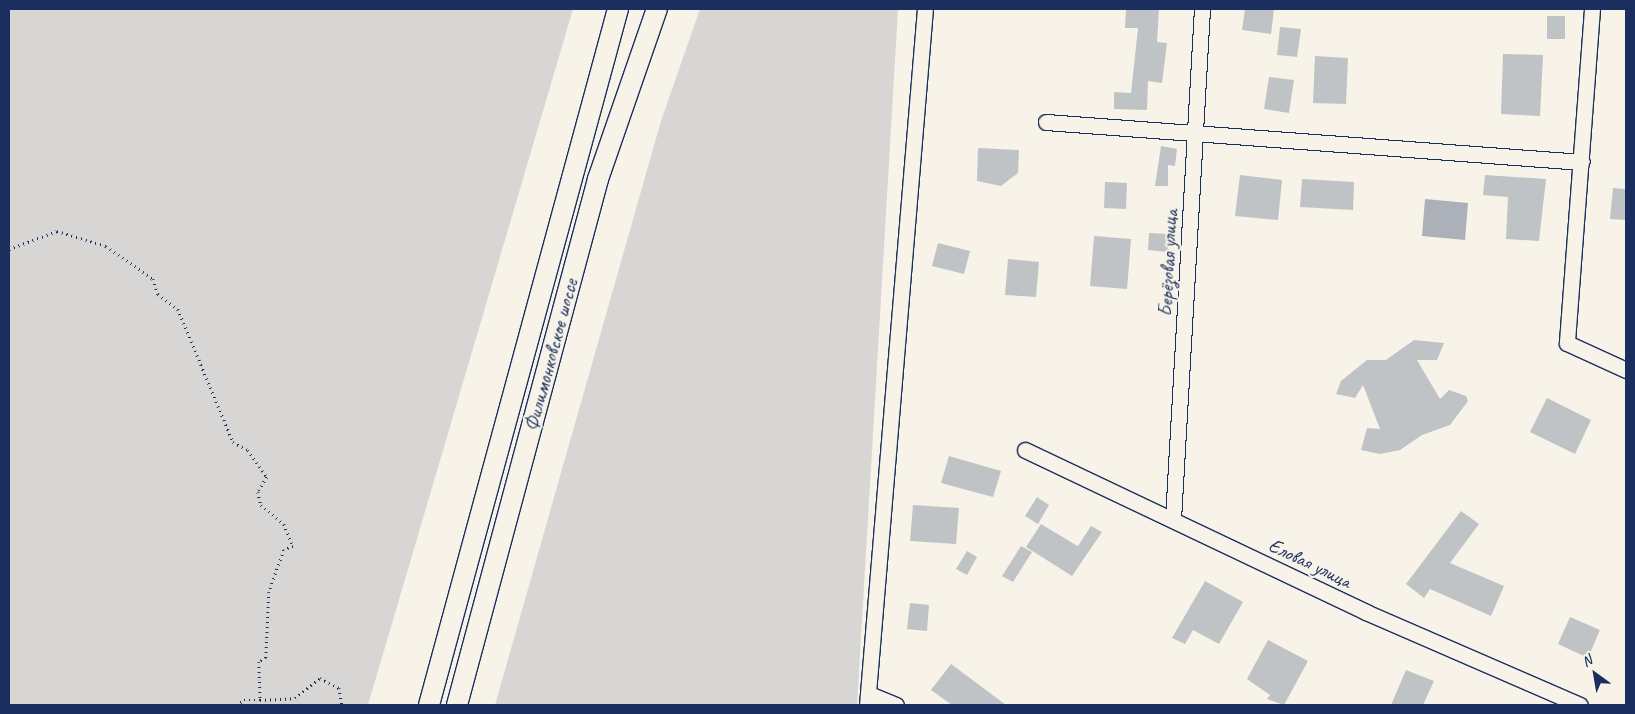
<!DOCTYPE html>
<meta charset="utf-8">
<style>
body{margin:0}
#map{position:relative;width:1635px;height:714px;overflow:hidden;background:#f7f3e8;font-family:Caveat,sans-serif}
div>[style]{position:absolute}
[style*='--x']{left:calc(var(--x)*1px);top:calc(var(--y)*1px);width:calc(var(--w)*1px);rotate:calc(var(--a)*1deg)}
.green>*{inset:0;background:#d7d6d4}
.water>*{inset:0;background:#acb0b9}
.building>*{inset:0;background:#c0c3c5}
.path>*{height:2.5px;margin-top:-1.25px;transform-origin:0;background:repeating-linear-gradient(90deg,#1b2f5e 0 1px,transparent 0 5px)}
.roads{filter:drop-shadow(1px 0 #1b2f5e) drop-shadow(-1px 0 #1b2f5e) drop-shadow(0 1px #1b2f5e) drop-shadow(0 -1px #1b2f5e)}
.minor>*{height:15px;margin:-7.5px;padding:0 7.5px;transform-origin:7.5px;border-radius:7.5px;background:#f7f3e8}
.major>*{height:20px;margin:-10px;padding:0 10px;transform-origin:10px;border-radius:10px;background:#f7f3e8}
span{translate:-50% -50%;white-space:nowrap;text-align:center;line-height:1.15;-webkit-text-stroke:4.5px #f7f3e8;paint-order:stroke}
.street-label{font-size:20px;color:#1b2f5e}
.frame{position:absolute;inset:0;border:10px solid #1b2f5e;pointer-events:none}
.north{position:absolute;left:1570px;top:649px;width:50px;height:50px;-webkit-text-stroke:4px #f7f3e8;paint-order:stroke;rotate:328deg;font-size:14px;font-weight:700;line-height:20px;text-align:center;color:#1b2f5e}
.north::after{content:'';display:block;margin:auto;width:18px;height:22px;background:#1b2f5e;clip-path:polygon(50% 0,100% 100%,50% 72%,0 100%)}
</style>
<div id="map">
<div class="green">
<i style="clip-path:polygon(9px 9px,573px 9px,368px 705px,9px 705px)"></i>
<i style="clip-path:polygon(700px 9px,898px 9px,857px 705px,495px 705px,661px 121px)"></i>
</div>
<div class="water">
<i style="clip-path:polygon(1425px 199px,1468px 203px,1465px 240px,1422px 236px)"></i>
</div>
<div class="building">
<i style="clip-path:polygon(1126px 9px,1159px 9px,1157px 42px,1167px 43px,1162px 83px,1148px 81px,1147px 110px,1114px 109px,1114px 92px,1131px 93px,1138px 28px,1125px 28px)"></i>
<i style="clip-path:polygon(1245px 9px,1274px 9px,1271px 34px,1242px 30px)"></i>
<i style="clip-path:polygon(1547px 16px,1565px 16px,1565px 39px,1547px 39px)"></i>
<i style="clip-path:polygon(1280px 27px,1301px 29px,1297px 57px,1277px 55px)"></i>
<i style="clip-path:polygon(1503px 54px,1543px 55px,1540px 116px,1501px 114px)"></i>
<i style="clip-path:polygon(1315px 56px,1348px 58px,1346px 104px,1313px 103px)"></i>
<i style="clip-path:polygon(1269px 77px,1294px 80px,1289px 113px,1264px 109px)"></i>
<i style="clip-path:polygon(1161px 146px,1177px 149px,1175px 166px,1168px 165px,1168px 186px,1155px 186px)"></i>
<i style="clip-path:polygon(978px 148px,1019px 150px,1018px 173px,1001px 186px,977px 181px)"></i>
<i style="clip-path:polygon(1240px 175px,1282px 180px,1278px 220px,1235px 216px)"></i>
<i style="clip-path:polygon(1485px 175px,1546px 179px,1539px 241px,1506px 239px,1508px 197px,1483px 195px)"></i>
<i style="clip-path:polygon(1302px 179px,1354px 182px,1353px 210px,1300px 207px)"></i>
<i style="clip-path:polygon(1105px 182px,1127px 183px,1126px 209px,1104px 208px)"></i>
<i style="clip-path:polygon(1613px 188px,1626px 189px,1626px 220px,1610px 219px)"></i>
<i style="clip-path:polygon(1149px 233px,1169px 234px,1168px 252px,1148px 250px)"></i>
<i style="clip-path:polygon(1094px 236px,1131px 239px,1127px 289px,1090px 286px)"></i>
<i style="clip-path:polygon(938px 243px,970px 251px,964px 274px,932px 266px)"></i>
<i style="clip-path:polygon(1008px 259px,1039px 262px,1036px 297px,1005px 295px)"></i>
<i style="clip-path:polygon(1414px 340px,1444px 343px,1437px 360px,1417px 360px,1440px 399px,1449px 390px,1466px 396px,1468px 401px,1450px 425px,1422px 435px,1400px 450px,1380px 454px,1361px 450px,1367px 428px,1380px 429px,1363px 385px,1355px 398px,1336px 394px,1341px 381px,1367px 360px,1386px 360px)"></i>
<i style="clip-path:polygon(1547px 398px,1591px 420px,1575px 454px,1530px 432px)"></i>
<i style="clip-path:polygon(949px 456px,1001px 471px,993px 497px,941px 483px)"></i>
<i style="clip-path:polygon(1037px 497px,1049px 505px,1038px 524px,1025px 516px)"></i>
<i style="clip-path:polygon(913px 505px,959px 508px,956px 544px,910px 541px)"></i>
<i style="clip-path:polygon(1461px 511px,1479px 524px,1450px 563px,1504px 586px,1491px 616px,1430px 589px,1424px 598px,1406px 584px)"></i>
<i style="clip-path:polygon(1041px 524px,1086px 551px,1078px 546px,1091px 526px,1102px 532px,1072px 576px,1026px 547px)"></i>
<i style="clip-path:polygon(1021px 546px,1032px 552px,1013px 582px,1002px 576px)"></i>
<i style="clip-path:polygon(967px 551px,977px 557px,967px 575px,956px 569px)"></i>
<i style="clip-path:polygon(1205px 581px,1243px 602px,1219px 644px,1193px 630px,1185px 644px,1172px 638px)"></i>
<i style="clip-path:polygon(910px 603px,929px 605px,927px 631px,907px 629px)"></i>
<i style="clip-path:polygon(1570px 617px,1600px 630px,1588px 658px,1558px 644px)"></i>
<i style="clip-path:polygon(1268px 640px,1308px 661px,1284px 705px,1267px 699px,1270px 695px,1247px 679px)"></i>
<i style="clip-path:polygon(951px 664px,1006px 705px,952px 705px,931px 690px)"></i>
<i style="clip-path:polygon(1406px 670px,1434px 681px,1423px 705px,1391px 705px)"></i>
</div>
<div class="path">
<i style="--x:9;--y:249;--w:51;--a:-20.6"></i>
<i style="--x:57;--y:231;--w:51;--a:17"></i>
<i style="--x:106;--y:246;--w:57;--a:35.1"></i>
<i style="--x:153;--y:279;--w:16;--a:72"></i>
<i style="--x:158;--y:294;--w:25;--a:37"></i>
<i style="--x:178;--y:309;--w:144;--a:67.5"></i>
<i style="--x:233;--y:442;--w:17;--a:28"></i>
<i style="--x:248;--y:450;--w:33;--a:55"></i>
<i style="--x:267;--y:477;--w:17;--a:121"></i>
<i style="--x:258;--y:492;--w:13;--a:77"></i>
<i style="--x:261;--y:505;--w:30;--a:40"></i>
<i style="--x:284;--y:524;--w:24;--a:68"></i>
<i style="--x:293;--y:546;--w:10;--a:156"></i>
<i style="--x:284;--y:550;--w:45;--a:109.7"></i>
<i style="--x:269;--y:592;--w:66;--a:92.6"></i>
<i style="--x:266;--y:658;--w:8;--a:150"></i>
<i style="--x:259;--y:662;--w:38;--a:88"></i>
<i style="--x:260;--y:700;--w:35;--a:-3"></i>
<i style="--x:295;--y:698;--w:32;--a:-39"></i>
<i style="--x:320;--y:678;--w:21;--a:28"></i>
<i style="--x:339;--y:688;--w:17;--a:80"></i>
<i style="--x:236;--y:705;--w:9;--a:-32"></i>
<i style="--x:244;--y:700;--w:16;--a:0"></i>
</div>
<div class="roads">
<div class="minor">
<i style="--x:1592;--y:9;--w:335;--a:94.3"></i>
<i style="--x:1567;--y:343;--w:65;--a:24.6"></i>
<i style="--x:1046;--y:122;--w:537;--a:4.27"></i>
<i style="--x:1025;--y:450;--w:378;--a:25.4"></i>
<i style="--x:1366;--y:612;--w:233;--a:23.5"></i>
<i style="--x:1173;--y:519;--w:511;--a:-86.75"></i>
<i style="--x:869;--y:694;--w:29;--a:22"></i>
<i style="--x:867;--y:705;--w:698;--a:-85.24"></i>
</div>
<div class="major">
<i style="--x:429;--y:705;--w:721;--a:-74.81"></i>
<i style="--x:457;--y:705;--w:545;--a:-74.99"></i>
<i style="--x:598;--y:179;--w:180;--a:-70.9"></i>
</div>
</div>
<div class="street-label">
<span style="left:1168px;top:263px;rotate:-87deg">Берёзовая улица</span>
<span style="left:551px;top:355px;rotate:-75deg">Филимонковское шоссе</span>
<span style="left:1310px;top:563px;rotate:26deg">Еловая улица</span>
</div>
<div class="frame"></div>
<div class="north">N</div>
</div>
